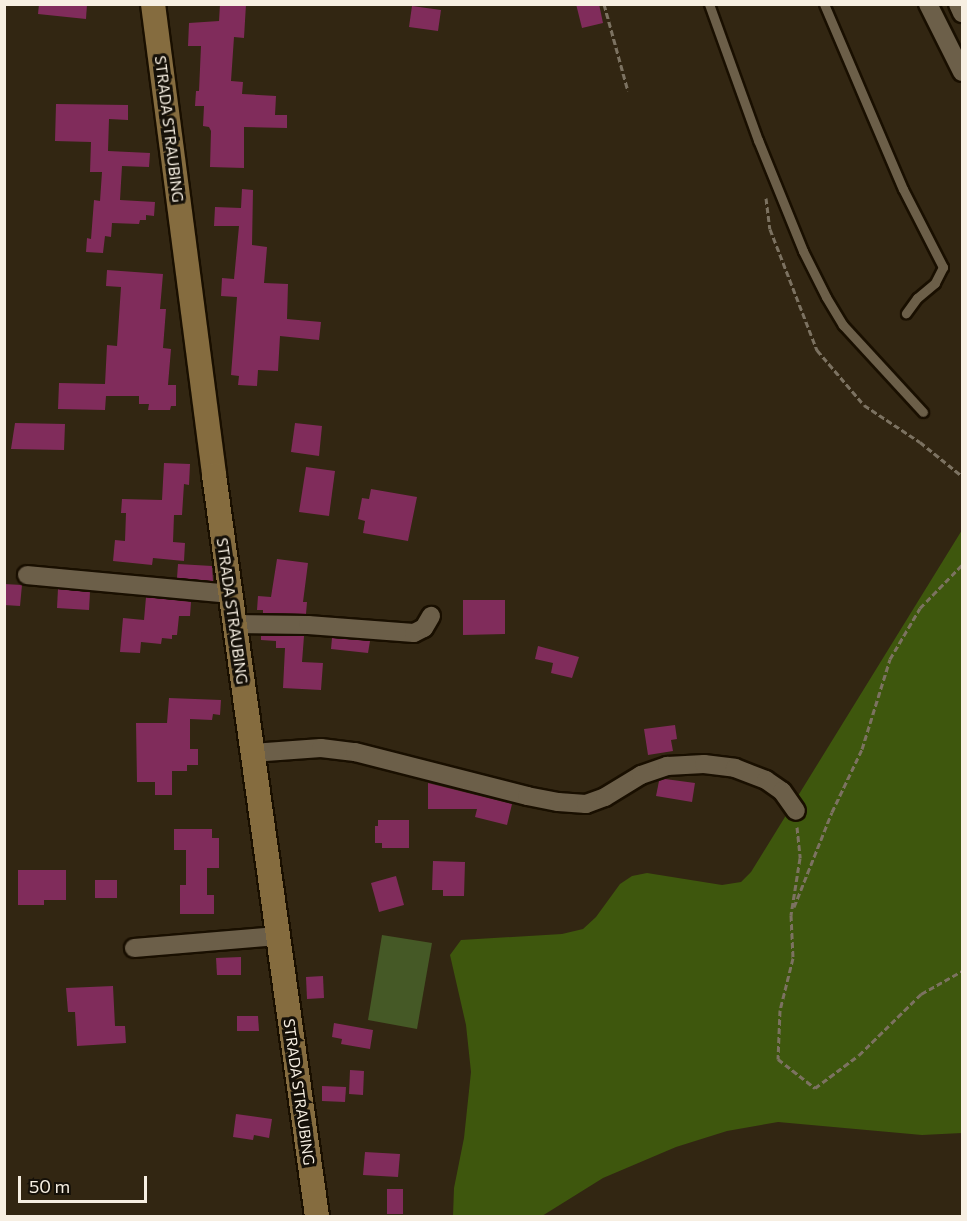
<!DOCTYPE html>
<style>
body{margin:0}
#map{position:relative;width:967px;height:1221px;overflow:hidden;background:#322612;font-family:Commissioner,sans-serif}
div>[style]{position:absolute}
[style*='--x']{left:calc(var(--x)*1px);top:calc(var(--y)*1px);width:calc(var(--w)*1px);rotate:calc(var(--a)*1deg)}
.green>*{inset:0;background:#455926}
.forest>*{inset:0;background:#3e570d}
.building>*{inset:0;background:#802c5b}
.path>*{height:3px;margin-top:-1.5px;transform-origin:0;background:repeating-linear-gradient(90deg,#7c7261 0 6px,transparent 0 9px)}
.roads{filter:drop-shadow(2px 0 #190f00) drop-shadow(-2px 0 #190f00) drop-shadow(0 2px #190f00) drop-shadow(0 -2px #190f00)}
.service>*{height:9px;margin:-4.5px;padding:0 4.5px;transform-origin:4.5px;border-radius:4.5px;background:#6c5f49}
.minor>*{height:18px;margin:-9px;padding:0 9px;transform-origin:9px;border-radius:9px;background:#6c5f49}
.secondary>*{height:24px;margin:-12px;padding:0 12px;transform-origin:12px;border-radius:12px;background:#856c3f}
span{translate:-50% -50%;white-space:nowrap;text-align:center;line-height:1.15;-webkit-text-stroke:6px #151008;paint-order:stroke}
.street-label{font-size:15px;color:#f7efe2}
.frame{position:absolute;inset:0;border:6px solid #f7efe2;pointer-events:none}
.scale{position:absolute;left:18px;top:1176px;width:129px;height:27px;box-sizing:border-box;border:3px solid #f7efe2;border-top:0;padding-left:8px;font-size:18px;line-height:21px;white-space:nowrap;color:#f7efe2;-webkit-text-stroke:4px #151008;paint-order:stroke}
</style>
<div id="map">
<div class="green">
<i style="clip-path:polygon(382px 935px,432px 943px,417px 1029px,368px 1020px)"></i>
</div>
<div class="forest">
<i style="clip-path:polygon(962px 530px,962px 1133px,922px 1135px,778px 1122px,727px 1131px,676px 1147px,603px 1178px,542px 1216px,453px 1216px,454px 1188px,464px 1138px,471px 1072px,466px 1025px,450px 955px,461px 940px,562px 934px,583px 929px,596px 917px,620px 884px,632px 876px,647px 873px,722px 885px,741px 882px,751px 872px)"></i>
</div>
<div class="building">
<i style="clip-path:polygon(39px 4px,87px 4px,86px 19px,38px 14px)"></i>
<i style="clip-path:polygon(220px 4px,246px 4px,244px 38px,234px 37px,231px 81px,243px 82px,242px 94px,276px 96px,275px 115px,287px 115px,287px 128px,244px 127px,244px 168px,210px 167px,211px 131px,209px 127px,203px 126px,204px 106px,195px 106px,196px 91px,199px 91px,201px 46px,188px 46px,189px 23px,219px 21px)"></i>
<i style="clip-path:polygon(576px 4px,599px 4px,603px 23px,582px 28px)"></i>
<i style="clip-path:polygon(412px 6px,441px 10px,438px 31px,409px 27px)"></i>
<i style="clip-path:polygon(56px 104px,128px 105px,128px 120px,109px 119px,108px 151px,150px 153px,149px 167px,122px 166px,120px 200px,155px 202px,154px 216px,146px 215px,146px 220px,140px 220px,139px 224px,112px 223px,111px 237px,105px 236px,103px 253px,86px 252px,87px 238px,91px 239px,94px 200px,100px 201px,102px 172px,90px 172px,91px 142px,55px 141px)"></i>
<i style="clip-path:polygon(242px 189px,253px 190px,252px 245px,267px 247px,264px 283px,288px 284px,287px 319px,321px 322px,319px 340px,280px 336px,278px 371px,258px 370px,257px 386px,238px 385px,239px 376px,231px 375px,237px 297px,221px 296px,222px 278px,234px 279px,239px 226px,214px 226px,215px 207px,241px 208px)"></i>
<i style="clip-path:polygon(107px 270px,163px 274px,160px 309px,166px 309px,163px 348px,171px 349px,168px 385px,176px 385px,176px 406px,171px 406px,170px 410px,148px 410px,149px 404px,139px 404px,139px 396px,106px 396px,105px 410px,58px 409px,59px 383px,105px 384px,107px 345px,117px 346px,121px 287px,106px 286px)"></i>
<i style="clip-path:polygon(15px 423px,65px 424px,64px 450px,11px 449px)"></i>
<i style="clip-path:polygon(295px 423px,322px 426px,319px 456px,291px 452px)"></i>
<i style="clip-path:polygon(164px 463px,190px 464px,189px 485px,184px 484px,182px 515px,174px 515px,173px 542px,185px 543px,184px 561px,153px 558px,152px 565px,113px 561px,115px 540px,125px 541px,126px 513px,121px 513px,122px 499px,162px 500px)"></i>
<i style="clip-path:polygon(306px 467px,335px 471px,329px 516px,299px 512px)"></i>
<i style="clip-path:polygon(371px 489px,417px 497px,408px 541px,363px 533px,365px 521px,358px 519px,362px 498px,369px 499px)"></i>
<i style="clip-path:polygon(277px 559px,308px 563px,303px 602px,307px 602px,306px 614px,263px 613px,263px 610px,257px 610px,258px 596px,271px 597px)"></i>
<i style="clip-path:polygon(178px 564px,212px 566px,213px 581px,177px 578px)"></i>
<i style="clip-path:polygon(4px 584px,22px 585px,20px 606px,4px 605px)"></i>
<i style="clip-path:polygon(58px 589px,90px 592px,89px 610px,57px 608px)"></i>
<i style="clip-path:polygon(146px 597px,191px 602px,190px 616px,179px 616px,177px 635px,172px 635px,172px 639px,162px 638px,161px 644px,141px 642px,140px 653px,120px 652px,123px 618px,144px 620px)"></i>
<i style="clip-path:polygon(463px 600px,505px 600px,505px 634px,463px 635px)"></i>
<i style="clip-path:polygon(261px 636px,304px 636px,302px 662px,323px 663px,321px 690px,283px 688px,285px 648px,276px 648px,276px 641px,261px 640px)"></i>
<i style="clip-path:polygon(332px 638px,370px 641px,368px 653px,331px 649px)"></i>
<i style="clip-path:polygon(538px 646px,579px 657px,572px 678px,551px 673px,553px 663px,535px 659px)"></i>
<i style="clip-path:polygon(169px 698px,221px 700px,220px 715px,213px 714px,212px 720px,190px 719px,190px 749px,198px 749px,198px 765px,187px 765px,187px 771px,172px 771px,172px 795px,155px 795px,155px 782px,137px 782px,136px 723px,167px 723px)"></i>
<i style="clip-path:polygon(675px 725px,677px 739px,671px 740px,673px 751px,648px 755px,644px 729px)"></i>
<i style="clip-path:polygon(665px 779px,695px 783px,692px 802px,656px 796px,659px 781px)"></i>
<i style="clip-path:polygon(428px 783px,512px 804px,507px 825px,475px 817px,477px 809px,428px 809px)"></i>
<i style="clip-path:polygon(378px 820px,409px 820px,409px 848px,382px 848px,382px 843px,375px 843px,375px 826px,378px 826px)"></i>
<i style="clip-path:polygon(174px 829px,212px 829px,212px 838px,219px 838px,219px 868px,207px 868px,207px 895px,214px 895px,214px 914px,180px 914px,180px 885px,186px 885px,186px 850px,174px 850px)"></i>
<i style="clip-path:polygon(433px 861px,465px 862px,464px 896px,443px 896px,443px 890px,432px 890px)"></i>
<i style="clip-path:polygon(18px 870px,66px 870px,66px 900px,44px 900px,44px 905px,18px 905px)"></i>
<i style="clip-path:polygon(396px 876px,404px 905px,379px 912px,371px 883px)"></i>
<i style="clip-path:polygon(95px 880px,117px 880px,117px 898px,95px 898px)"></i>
<i style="clip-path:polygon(241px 957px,241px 975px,217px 975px,216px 958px)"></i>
<i style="clip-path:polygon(323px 976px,324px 998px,307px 999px,306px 977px)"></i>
<i style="clip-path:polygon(113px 986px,115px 1026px,125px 1026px,126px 1043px,77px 1046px,75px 1012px,68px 1012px,66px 988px)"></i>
<i style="clip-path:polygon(237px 1016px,258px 1016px,259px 1031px,237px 1031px)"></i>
<i style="clip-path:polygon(334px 1023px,373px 1030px,370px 1049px,341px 1044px,342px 1039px,332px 1037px)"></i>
<i style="clip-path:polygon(350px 1070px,364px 1071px,363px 1095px,349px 1094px)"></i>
<i style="clip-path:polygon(322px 1086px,346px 1087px,345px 1102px,322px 1101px)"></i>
<i style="clip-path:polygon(236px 1114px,272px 1119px,269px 1138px,254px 1135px,253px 1140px,233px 1137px)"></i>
<i style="clip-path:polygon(365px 1152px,400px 1154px,398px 1177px,363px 1175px)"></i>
<i style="clip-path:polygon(387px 1189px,403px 1189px,403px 1214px,387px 1214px)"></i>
</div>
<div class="path">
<i style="--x:604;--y:4;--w:90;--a:74.6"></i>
<i style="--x:766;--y:198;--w:31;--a:83"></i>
<i style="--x:770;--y:229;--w:130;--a:68.8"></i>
<i style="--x:817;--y:350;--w:72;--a:49.5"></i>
<i style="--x:864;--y:405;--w:67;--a:33.5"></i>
<i style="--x:920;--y:442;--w:54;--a:39"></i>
<i style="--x:797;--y:827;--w:31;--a:84"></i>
<i style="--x:800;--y:858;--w:58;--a:99"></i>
<i style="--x:791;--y:915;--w:43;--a:87.3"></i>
<i style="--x:793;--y:958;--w:54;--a:104"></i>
<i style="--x:780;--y:1010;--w:49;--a:92.3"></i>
<i style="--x:778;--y:1059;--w:47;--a:38.1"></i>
<i style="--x:815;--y:1088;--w:55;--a:-36.9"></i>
<i style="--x:859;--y:1055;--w:87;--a:-44.5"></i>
<i style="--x:921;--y:994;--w:47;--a:-29.3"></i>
<i style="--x:794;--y:907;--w:102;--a:-68.2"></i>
<i style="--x:832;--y:812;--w:70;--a:-64.5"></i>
<i style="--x:862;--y:749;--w:94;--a:-72.7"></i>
<i style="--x:890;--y:659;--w:59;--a:-59.5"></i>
<i style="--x:920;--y:608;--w:60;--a:-45.7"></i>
</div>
<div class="roads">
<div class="service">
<i style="--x:709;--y:4;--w:145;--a:70.2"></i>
<i style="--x:758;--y:140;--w:120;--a:67.9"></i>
<i style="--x:803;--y:251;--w:51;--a:63.4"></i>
<i style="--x:826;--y:297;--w:33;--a:59"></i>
<i style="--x:843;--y:325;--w:118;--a:47.4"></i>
<i style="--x:824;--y:4;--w:201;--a:66.9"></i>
<i style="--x:903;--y:189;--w:88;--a:62.9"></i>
<i style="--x:943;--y:267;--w:18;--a:117"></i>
<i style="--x:935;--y:283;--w:23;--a:140"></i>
<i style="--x:917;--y:298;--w:19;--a:126"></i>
</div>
<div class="minor">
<i style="--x:928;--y:4;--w:76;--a:63.4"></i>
<i style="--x:958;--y:4;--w:10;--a:66"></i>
<i style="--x:27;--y:575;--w:204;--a:5.3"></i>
<i style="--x:234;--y:624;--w:74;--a:0.8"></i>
<i style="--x:308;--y:625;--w:106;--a:4.3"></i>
<i style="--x:414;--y:633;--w:11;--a:-27"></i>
<i style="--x:424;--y:628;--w:14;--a:-60"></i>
<i style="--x:252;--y:753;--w:69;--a:-4.1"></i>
<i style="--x:321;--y:748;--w:34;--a:7"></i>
<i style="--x:355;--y:752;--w:178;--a:14.3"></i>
<i style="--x:527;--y:796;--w:32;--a:11"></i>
<i style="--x:558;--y:802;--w:28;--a:4"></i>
<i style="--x:586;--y:804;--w:20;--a:-20"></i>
<i style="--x:605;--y:797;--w:42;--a:-31.4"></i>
<i style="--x:641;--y:775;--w:28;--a:-19"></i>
<i style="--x:667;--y:766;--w:37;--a:-3"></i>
<i style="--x:704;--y:764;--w:31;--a:7"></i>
<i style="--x:735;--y:768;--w:33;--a:21"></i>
<i style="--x:766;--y:780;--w:19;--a:35"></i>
<i style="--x:782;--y:791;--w:24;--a:55"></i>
<i style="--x:134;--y:948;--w:144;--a:-4.8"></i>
</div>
<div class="secondary">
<i style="--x:153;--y:4;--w:475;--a:82.6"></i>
<i style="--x:214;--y:475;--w:748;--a:82.09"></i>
</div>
</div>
<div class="street-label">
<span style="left:169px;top:129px;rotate:83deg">STRADA STRAUBING</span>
<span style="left:232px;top:611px;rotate:82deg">STRADA STRAUBING</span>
<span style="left:299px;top:1092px;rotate:82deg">STRADA STRAUBING</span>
</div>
<div class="frame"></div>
<div class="scale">50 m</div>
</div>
